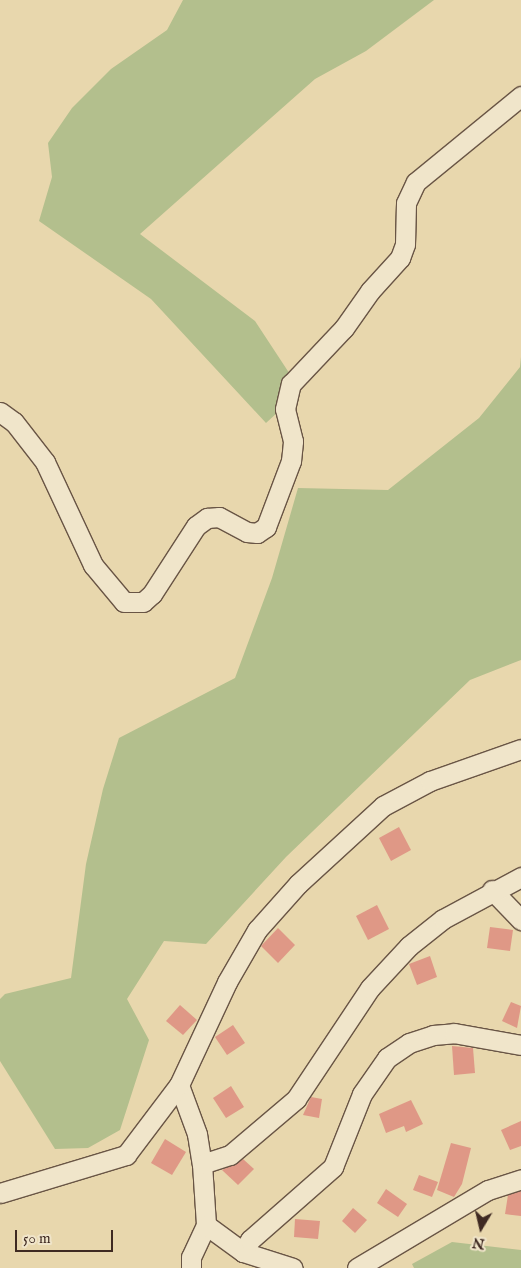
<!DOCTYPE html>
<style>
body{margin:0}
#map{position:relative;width:521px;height:1268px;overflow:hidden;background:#e8d7ad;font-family:"IM FELL English",serif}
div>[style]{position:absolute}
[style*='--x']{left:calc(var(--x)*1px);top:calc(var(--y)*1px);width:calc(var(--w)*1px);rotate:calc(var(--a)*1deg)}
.green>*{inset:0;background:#b3bf8d}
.building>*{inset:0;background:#df9886}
.roads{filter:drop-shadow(1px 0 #695545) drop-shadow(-1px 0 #695545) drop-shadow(0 1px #695545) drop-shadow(0 -1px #695545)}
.minor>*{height:19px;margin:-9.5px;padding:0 9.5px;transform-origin:9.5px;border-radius:9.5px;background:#f0e5ca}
span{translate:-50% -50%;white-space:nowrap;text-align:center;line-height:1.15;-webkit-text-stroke:5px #f0e5ca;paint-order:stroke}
.north{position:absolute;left:456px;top:1203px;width:50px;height:50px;-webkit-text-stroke:4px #f0e5ca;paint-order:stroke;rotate:189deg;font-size:14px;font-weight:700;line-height:20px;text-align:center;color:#3f2a22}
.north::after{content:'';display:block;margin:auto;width:18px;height:22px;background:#3f2a22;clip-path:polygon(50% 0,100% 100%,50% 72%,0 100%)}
.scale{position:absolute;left:15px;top:1230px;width:98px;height:22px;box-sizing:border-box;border:2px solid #3f2a22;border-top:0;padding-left:6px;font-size:15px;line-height:18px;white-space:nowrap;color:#3f2a22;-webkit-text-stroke:4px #f0e5ca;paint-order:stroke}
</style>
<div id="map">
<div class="green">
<i style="clip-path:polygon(183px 0,434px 0,366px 51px,315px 79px,140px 234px,255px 321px,301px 391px,266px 423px,151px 299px,39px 221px,52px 177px,48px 143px,72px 108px,111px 69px,167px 30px)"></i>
<i style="clip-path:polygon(521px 357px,521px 660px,470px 680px,286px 857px,206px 944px,164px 941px,127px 999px,149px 1040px,120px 1130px,88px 1148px,55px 1149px,0 1061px,0 999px,5px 994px,71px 978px,86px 864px,103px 789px,119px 738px,235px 678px,272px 578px,298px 488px,388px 490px,479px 418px,520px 367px)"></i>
<i style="clip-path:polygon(452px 1242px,521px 1250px,521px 1268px,414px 1268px,412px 1264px)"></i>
</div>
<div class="building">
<i style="clip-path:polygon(399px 827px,411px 850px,391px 861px,379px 838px)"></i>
<i style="clip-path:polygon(377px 905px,389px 929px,368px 940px,356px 916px)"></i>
<i style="clip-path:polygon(490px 927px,513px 930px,510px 951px,487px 948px)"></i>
<i style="clip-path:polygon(278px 928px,295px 945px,278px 963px,261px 946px)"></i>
<i style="clip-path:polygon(430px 956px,437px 977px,417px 985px,409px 964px)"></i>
<i style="clip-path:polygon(511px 1002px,521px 1006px,517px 1028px,502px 1021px)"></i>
<i style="clip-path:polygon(180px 1005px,197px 1020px,183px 1035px,166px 1021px)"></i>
<i style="clip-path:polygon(233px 1025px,245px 1043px,227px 1055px,215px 1037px)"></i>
<i style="clip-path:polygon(452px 1046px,473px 1048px,475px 1073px,454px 1075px)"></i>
<i style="clip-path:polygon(231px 1086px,244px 1107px,226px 1118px,213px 1098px)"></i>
<i style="clip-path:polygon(311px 1097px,322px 1099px,319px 1118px,303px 1115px)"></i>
<i style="clip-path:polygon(411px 1100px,423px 1124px,406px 1132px,404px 1126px,386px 1133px,379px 1114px)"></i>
<i style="clip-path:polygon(521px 1121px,521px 1146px,510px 1150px,501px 1130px)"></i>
<i style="clip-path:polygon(165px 1139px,186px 1152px,172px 1175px,151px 1163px)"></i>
<i style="clip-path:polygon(451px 1143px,471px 1148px,462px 1184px,454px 1197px,437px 1190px)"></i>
<i style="clip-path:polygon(243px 1159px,254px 1169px,238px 1185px,222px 1170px)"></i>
<i style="clip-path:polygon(419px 1175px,438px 1182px,432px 1197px,413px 1190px)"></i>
<i style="clip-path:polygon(386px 1189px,407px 1204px,398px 1217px,377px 1203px)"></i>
<i style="clip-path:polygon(521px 1191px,521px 1216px,505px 1214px,508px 1195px)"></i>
<i style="clip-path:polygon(353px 1208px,367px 1220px,355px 1233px,342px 1221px)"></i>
<i style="clip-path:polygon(295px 1219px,320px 1221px,318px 1239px,294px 1237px)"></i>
</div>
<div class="roads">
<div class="minor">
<i style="--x:0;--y:412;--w:17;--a:36"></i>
<i style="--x:14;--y:422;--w:51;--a:52.2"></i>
<i style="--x:45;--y:462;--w:114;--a:65"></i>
<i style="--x:93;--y:565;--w:48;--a:50"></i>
<i style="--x:124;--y:602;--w:19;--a:0"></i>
<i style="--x:143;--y:602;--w:12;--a:-42"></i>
<i style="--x:152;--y:594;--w:81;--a:-57.1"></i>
<i style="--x:196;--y:526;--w:14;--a:-36"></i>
<i style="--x:207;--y:518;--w:12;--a:-5"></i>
<i style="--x:219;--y:517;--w:32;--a:28"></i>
<i style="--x:247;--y:532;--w:10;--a:6"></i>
<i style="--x:257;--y:533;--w:11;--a:-34"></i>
<i style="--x:266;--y:527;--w:71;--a:-69.3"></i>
<i style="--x:291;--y:461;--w:20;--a:-84"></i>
<i style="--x:293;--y:441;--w:33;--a:-104"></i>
<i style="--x:285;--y:409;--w:26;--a:-77"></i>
<i style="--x:291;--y:384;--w:77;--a:-46.6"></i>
<i style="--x:344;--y:328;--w:45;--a:-54.9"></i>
<i style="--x:370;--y:291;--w:45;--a:-47.7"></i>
<i style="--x:400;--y:258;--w:15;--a:-70"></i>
<i style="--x:405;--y:244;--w:41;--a:-88.6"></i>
<i style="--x:406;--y:203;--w:23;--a:-65"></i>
<i style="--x:416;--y:182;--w:136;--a:-39.3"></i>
<i style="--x:492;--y:890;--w:42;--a:46"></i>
<i style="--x:179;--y:1085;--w:52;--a:69.8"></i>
<i style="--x:197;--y:1134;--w:30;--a:81"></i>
<i style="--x:202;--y:1164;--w:61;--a:86.2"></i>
<i style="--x:206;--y:1225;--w:35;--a:115"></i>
<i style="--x:191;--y:1257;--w:11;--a:90"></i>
<i style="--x:202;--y:1164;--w:29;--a:-18"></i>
<i style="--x:230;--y:1155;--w:87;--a:-40.3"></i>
<i style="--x:296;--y:1099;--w:133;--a:-56.3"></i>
<i style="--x:370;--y:988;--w:57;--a:-47.1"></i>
<i style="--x:409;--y:946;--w:43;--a:-38.5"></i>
<i style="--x:443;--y:919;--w:89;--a:-28.3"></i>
<i style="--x:0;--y:1193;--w:132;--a:-16.8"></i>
<i style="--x:126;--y:1155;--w:88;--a:-52.9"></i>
<i style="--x:179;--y:1085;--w:114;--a:-65"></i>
<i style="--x:227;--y:982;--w:60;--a:-60"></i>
<i style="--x:257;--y:930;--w:62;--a:-48.3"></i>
<i style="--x:298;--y:884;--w:115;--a:-42.5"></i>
<i style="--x:383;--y:806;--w:53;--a:-28"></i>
<i style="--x:430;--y:781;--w:96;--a:-19.4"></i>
<i style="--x:206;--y:1225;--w:46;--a:36.1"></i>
<i style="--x:243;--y:1252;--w:52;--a:17.7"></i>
<i style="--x:243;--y:1252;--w:14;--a:-60"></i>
<i style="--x:250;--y:1240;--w:111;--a:-41.3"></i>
<i style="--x:333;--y:1167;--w:79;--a:-68.3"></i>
<i style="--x:362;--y:1094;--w:44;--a:-55.2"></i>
<i style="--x:387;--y:1058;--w:27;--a:-34"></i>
<i style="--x:409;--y:1043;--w:25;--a:-18"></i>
<i style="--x:433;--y:1035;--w:21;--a:-5"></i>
<i style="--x:454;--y:1033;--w:68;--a:10.2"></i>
<i style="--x:357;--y:1268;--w:152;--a:-30.8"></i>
<i style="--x:488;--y:1190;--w:35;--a:-18"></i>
</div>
</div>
<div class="north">N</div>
<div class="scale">50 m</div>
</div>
